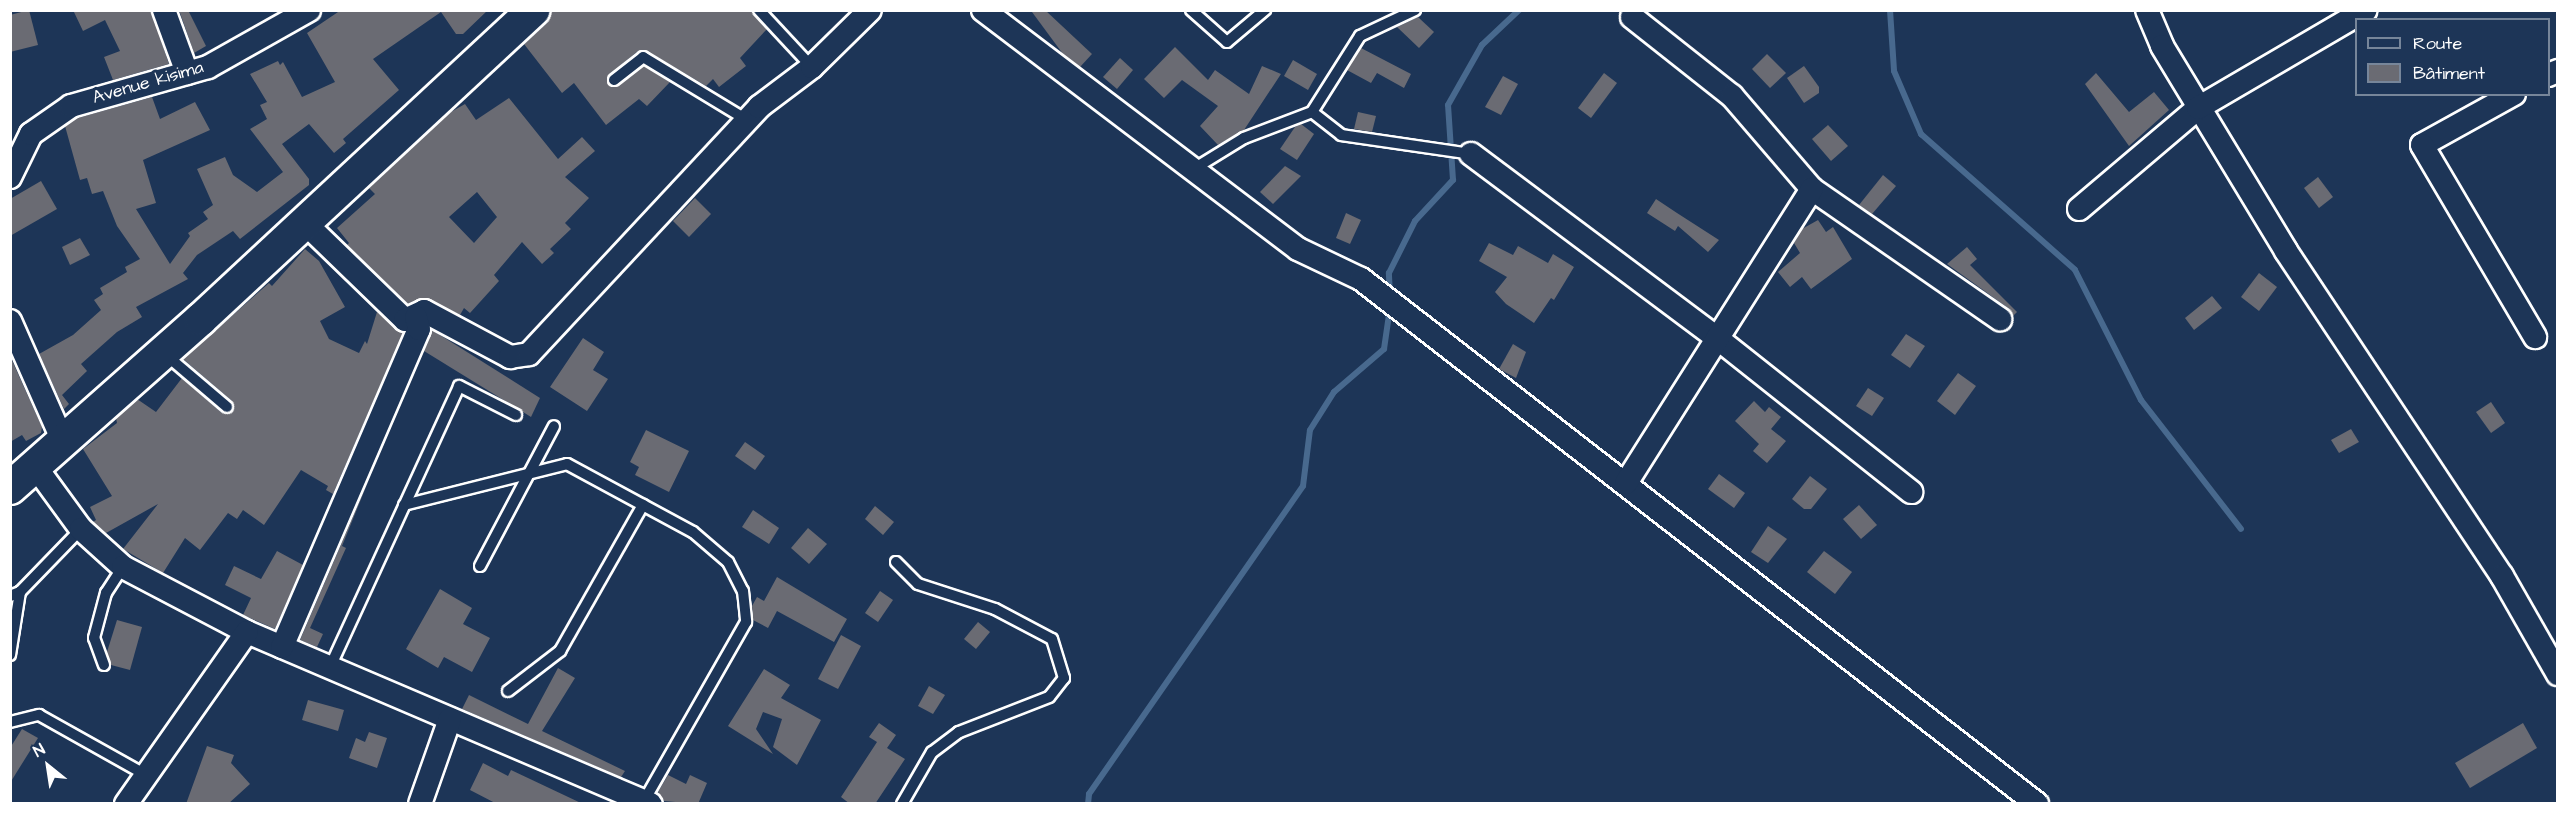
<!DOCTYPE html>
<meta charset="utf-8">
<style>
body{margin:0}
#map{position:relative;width:2568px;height:814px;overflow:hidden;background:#1d3557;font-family:"Architects Daughter",sans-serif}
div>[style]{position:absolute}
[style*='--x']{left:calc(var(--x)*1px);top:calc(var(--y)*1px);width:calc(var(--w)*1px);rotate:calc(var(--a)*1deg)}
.stream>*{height:6px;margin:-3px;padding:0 3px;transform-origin:3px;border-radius:3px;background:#48698e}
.building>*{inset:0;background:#6a6b73}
.roads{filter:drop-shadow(2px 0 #fff) drop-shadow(-2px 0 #fff) drop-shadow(0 2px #fff) drop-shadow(0 -2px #fff)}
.lane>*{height:10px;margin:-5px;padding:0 5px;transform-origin:5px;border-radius:5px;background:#1d3557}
.street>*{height:22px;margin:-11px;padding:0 11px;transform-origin:11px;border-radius:11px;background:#1d3557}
.secondary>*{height:32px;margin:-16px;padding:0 16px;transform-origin:16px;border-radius:16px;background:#1d3557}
span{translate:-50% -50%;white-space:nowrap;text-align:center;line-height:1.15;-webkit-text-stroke:6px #1d3557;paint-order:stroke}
.street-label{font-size:18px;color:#fff}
.frame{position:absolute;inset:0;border:12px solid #fff;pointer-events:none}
.legend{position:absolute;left:2355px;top:18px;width:195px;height:78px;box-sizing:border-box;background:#1d3557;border:2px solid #77869a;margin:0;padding:8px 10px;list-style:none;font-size:18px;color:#fff}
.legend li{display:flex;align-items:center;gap:12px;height:30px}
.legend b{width:30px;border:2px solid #77869a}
.north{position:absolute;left:18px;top:736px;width:60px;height:60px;-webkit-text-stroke:4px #1d3557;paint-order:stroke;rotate:330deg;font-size:16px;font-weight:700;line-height:24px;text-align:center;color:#fff}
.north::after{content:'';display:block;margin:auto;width:21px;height:27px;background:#fff;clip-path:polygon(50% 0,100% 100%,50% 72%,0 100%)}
</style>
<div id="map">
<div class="stream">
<i style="--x:1890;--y:10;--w:61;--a:86.2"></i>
<i style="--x:1894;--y:71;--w:69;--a:66.8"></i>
<i style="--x:1921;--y:134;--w:205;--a:41.4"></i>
<i style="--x:2075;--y:270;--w:146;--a:63.1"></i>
<i style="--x:2141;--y:400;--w:163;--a:52.2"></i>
<i style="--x:1390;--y:295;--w:22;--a:-93"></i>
<i style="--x:1389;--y:273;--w:58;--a:-63.4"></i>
<i style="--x:1415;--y:221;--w:56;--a:-47.2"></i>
<i style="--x:1453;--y:180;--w:75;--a:-93.8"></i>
<i style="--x:1448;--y:105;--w:69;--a:-60.5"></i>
<i style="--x:1482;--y:45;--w:51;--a:-43.4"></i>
<i style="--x:1088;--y:804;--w:10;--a:-84"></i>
<i style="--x:1089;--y:794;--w:375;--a:-55.2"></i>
<i style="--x:1303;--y:486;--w:56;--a:-82.9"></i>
<i style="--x:1310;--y:430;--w:45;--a:-57.7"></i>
<i style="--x:1334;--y:392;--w:66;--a:-40.7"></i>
<i style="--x:1384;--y:349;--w:41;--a:-81.7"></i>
</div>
<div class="building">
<i style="clip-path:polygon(29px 10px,38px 45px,10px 52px,10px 15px)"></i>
<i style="clip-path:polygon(73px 10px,151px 10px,169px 64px,113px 80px,104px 57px,120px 51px,105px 20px,83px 31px)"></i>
<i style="clip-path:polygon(179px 10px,188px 10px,206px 46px,194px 53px)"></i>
<i style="clip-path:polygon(341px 10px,488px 10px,463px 34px,456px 34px,441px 12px,373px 59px,399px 90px,343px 139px,346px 143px,334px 153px,309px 124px,282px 144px,309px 179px,309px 185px,240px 239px,233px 231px,197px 255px,183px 273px,188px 279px,136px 307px,142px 317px,117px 332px,81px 364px,87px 371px,62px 395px,69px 404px,64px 409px,39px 354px,73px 335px,101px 310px,94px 300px,103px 294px,100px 288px,127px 272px,125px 267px,140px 259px,117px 226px,103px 191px,92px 194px,87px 178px,80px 180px,65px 126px,77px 118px,152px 97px,160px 119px,195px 102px,210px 130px,143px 160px,156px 203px,136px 209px,170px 264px,190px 236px,188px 233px,208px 219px,203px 212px,213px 205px,197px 169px,225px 157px,233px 175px,257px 192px,283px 172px,250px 129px,267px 119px,260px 105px,267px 102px,250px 74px,278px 61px,280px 65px,283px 62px,302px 97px,335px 82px,307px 33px)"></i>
<i style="clip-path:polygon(551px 10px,752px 10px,767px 29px,740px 58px,746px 66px,719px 87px,713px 79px,706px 86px,647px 51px,638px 51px,609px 75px,609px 85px,618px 86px,644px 66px,670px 82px,647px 106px,639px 99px,606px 125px,574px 83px,562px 93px,524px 44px,547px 23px)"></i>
<i style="clip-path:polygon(1045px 10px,1092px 54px,1080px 67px,1063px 54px,1032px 12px)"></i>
<i style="clip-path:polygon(1418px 17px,1434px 32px,1419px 48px,1397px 27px)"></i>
<i style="clip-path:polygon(1175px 47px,1208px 80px,1215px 70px,1249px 94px,1262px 66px,1281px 74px,1244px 130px,1218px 145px,1200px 126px,1218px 106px,1182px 80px,1164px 98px,1144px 79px)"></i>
<i style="clip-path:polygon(1361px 48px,1411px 74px,1404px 88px,1377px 73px,1371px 83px,1347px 70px)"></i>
<i style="clip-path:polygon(1767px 54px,1786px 73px,1770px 88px,1752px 69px)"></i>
<i style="clip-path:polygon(1120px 58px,1133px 70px,1117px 89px,1103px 77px)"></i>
<i style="clip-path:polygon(1293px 60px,1317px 74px,1308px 90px,1284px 76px)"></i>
<i style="clip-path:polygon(1804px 66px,1819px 87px,1819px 93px,1804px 103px,1787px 78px)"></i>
<i style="clip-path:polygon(1604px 73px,1617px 83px,1591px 118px,1578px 108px)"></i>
<i style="clip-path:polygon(2096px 73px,2129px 112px,2154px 92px,2169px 110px,2129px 146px,2085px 84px)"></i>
<i style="clip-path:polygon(1503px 76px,1518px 84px,1501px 115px,1485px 107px)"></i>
<i style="clip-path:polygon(evenodd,509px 98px,558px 159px,582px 137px,595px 151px,565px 177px,589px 198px,565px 223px,571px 229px,550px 249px,554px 253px,542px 264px,522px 242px,494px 275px,499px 281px,470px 313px,464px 308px,460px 315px,425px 298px,408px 304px,347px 245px,349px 243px,337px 228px,375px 194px,369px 188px,449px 113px,465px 104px,476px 120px,509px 98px,477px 192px,497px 217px,474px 243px,449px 217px,477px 192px)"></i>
<i style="clip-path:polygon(1358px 112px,1376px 116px,1372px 132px,1354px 129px)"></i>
<i style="clip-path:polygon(1301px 124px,1314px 134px,1297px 160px,1280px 149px,1295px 127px)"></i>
<i style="clip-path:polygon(1828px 125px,1848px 146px,1831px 161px,1812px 139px)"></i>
<i style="clip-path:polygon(1285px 166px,1301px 176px,1273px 204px,1260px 192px)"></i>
<i style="clip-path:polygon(1883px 175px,1896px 186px,1872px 214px,1859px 205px)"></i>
<i style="clip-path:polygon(2318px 177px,2333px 197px,2319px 208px,2304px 188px)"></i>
<i style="clip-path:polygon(41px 181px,57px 209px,10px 236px,10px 199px)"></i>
<i style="clip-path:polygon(695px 198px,711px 214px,689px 237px,673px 221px)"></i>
<i style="clip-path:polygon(1656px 199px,1677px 213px,1719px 240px,1708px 252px,1678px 226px,1675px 231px,1647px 213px)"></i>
<i style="clip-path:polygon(1346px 213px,1361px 220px,1350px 244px,1336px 238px)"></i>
<i style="clip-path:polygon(1818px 220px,1826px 232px,1833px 227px,1852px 259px,1811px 289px,1802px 277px,1790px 287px,1778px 272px,1800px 253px,1794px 243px,1802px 229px)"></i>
<i style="clip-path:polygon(80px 238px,90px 255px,70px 265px,62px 247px)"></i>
<i style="clip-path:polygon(1489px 243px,1513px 255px,1518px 246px,1548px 263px,1553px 254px,1574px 267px,1554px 300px,1551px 298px,1534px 323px,1506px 304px,1495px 292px,1507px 277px,1479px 261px)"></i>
<i style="clip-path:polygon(1967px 247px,1977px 259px,1970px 265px,2017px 312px,2013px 316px,2008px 308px,1947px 264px)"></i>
<i style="clip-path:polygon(305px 249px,319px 261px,345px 307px,320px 321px,329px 339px,359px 353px,365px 341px,367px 344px,377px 312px,403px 333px,333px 494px,326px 490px,328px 486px,301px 470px,264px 525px,243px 510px,237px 519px,228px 513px,200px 550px,185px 538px,163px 573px,123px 549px,158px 504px,106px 533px,93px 522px,96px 520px,90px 507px,112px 496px,83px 449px,117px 423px,116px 418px,137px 399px,156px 412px,182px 378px,222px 413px,232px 412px,232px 401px,183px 359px,269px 283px,272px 286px)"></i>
<i style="clip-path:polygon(2259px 273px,2277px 287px,2259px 311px,2241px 297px)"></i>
<i style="clip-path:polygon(2212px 296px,2222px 308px,2194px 330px,2185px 318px)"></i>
<i style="clip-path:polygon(432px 330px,540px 398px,531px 417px,424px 351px)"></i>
<i style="clip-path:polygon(1906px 334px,1925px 346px,1910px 368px,1891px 355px)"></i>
<i style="clip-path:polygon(583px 338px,604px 352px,593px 370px,608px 379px,587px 411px,550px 387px)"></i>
<i style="clip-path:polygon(1513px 344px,1526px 352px,1516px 378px,1499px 369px)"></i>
<i style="clip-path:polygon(10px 356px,42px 427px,41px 433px,26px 441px,22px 435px,10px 442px)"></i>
<i style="clip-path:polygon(1958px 373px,1976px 386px,1955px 415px,1937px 401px)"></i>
<i style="clip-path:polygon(1868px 388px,1884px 398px,1872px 416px,1856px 406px)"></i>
<i style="clip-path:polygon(1754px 401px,1765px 412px,1769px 407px,1781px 417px,1771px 429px,1786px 441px,1767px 463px,1753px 451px,1759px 444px,1735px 421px)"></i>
<i style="clip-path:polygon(2491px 402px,2505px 423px,2491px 433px,2476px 412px)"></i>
<i style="clip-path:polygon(2351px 429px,2359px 442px,2339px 453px,2331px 440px)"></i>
<i style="clip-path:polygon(646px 430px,689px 451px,669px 492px,635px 475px,639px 467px,630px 462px)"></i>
<i style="clip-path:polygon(745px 442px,765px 456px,755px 470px,735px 456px)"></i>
<i style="clip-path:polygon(1719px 474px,1745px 493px,1734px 508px,1708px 489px)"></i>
<i style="clip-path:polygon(1810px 476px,1827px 489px,1811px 509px,1804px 509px,1792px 499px)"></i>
<i style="clip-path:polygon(370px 477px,342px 546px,346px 548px,310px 628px,323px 634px,317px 647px,300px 640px)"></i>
<i style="clip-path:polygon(1859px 505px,1877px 525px,1861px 539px,1843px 519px)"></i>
<i style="clip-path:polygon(875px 506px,894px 522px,883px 535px,865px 519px)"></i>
<i style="clip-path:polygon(753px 510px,779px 528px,769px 544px,742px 527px)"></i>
<i style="clip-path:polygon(1768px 526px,1787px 539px,1768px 563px,1751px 552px)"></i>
<i style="clip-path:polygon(808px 528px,827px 544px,809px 564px,791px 548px)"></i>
<i style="clip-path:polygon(277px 551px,303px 565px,275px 629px,243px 615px,251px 598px,225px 585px,234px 566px,261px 579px)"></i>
<i style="clip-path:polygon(1824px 551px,1852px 572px,1835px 594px,1807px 572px)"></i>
<i style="clip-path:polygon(777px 577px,847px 619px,834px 642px,777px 611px,768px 628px,753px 620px,752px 606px,757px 597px,764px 601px)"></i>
<i style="clip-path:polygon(440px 589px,472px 608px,463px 624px,490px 638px,472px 672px,444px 657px,438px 668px,406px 649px)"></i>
<i style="clip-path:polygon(880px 591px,893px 600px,878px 622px,865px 613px)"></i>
<i style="clip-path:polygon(117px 620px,142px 627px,130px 670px,111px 665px,107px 652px)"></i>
<i style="clip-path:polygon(978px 622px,990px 632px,976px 649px,964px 639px)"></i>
<i style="clip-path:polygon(841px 635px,861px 646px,838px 689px,818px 679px)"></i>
<i style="clip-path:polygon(558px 668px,575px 678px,542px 731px,625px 771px,621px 777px,462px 709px,469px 695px,528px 724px)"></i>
<i style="clip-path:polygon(764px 669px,790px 685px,781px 698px,821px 720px,797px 765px,773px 747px,782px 719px,763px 712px,756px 729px,773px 754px,728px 726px)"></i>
<i style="clip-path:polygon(929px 686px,945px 695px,933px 714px,918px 706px)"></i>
<i style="clip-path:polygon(308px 700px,344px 710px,338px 731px,302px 720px)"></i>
<i style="clip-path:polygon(879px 723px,896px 735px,887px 748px,905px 759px,875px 804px,850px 804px,841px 797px,877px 742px,869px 737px)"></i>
<i style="clip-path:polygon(2523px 723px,2537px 748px,2470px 788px,2455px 763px)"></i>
<i style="clip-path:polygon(22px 729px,38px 738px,10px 783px,10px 748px)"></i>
<i style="clip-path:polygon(369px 732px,387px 738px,377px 768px,349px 758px,356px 738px,365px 742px)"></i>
<i style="clip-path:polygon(207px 746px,234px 755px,231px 763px,250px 784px,228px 804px,186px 804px)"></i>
<i style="clip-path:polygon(483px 763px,508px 776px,511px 770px,583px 804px,497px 804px,470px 790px)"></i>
<i style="clip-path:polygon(668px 775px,686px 784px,690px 775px,707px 783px,698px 804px,664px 801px,658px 792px)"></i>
</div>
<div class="roads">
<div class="lane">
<i style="--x:759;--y:10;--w:78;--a:47.1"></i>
<i style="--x:1191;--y:10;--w:48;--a:41.6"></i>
<i style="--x:1227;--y:42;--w:50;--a:-40.1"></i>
<i style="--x:614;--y:80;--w:37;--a:-38"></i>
<i style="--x:643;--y:57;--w:122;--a:31.2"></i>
<i style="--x:1312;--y:112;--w:90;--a:-57.7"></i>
<i style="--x:1360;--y:36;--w:61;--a:-25.3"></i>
<i style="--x:1192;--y:170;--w:61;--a:-31.6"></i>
<i style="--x:1244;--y:138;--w:73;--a:-20.9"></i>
<i style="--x:1312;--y:112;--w:37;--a:38"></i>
<i style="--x:1341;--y:135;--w:131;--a:8.3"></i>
<i style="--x:166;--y:355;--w:80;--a:40.4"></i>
<i style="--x:404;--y:505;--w:168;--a:-14.1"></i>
<i style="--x:567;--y:464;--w:143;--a:28.4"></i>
<i style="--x:693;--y:532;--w:46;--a:40.6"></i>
<i style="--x:728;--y:562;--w:33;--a:63"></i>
<i style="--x:743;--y:591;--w:31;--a:84"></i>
<i style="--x:746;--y:622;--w:206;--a:119.7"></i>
<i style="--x:896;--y:562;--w:31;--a:45"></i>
<i style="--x:918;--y:584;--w:81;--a:18"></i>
<i style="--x:995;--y:609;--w:64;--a:27.8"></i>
<i style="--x:1052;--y:639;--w:41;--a:72.9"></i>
<i style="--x:1064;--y:678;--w:24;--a:128"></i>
<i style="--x:1049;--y:697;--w:97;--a:158.7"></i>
<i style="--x:959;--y:732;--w:34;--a:143"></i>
<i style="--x:932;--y:752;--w:60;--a:120"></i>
<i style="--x:480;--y:566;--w:158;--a:-62.1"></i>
<i style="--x:10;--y:596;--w:11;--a:-22"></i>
<i style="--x:20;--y:592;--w:88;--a:-45.9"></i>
<i style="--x:10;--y:655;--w:64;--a:-81"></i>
<i style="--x:104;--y:665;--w:29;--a:-110"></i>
<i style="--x:94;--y:638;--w:47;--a:-75.1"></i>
<i style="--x:106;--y:593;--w:31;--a:-57"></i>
<i style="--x:330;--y:667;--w:309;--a:-65.3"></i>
<i style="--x:459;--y:386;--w:64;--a:27"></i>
<i style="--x:508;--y:691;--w:66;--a:-37.6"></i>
<i style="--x:560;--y:651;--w:168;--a:-60.4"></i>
<i style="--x:10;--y:722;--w:30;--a:-14"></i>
<i style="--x:39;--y:715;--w:123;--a:29.3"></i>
</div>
<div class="street">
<i style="--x:164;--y:10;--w:67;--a:69.9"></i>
<i style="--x:983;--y:10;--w:395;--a:37.2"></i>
<i style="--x:1298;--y:249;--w:70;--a:25.5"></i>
<i style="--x:1361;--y:279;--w:856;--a:37.83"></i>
<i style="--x:2147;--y:10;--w:39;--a:67"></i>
<i style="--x:2162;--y:46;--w:240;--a:58.8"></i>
<i style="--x:2286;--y:251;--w:390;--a:56.4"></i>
<i style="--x:2502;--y:576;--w:113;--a:60.3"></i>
<i style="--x:1632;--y:17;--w:127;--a:38.3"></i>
<i style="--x:1732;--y:96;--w:123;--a:49.3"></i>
<i style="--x:1812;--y:189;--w:229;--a:34.7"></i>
<i style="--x:2548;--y:75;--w:11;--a:-22"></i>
<i style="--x:2514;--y:94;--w:105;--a:151"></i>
<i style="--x:2422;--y:145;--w:223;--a:59.5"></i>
<i style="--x:1471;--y:154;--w:307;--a:36.8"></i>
<i style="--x:1717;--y:338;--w:248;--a:38.4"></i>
<i style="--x:10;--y:177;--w:48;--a:-64"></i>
<i style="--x:31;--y:134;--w:49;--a:-35"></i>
<i style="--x:71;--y:106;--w:142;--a:-15.9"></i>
<i style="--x:208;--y:67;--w:116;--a:-29.4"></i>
<i style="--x:2079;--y:209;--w:156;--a:-40.3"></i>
<i style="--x:2198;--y:108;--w:194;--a:-30.3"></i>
<i style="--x:304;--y:222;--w:141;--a:44.1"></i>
<i style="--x:405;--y:320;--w:21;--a:-25"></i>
<i style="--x:424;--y:311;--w:98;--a:28.1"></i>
<i style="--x:510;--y:357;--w:19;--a:-9"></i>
<i style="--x:529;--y:354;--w:338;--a:-47"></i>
<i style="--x:759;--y:107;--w:66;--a:-37"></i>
<i style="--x:812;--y:67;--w:81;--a:-44.5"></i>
<i style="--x:10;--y:321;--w:131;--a:66.2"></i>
<i style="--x:35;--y:466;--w:78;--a:53.9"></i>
<i style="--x:81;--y:529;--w:57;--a:42.1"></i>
<i style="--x:123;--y:567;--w:140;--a:27.7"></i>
<i style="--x:247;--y:632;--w:439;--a:23.1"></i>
<i style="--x:1626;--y:483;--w:348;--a:-57.7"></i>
<i style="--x:282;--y:647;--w:346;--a:-66.7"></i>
<i style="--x:419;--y:329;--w:12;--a:-104"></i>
<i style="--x:126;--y:804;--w:210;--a:-54.9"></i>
<i style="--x:420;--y:804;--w:90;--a:-70.6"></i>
</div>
<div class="secondary">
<i style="--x:10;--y:488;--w:255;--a:-41.5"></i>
<i style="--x:201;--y:319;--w:454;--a:-42.9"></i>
</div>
</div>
<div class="street-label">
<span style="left:148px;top:83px;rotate:-16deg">Avenue kisima</span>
</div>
<div class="frame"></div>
<ul class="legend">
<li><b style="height:8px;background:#1d3557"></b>Route</li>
<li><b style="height:16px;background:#6a6b73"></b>Bâtiment</li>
</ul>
<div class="north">N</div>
</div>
